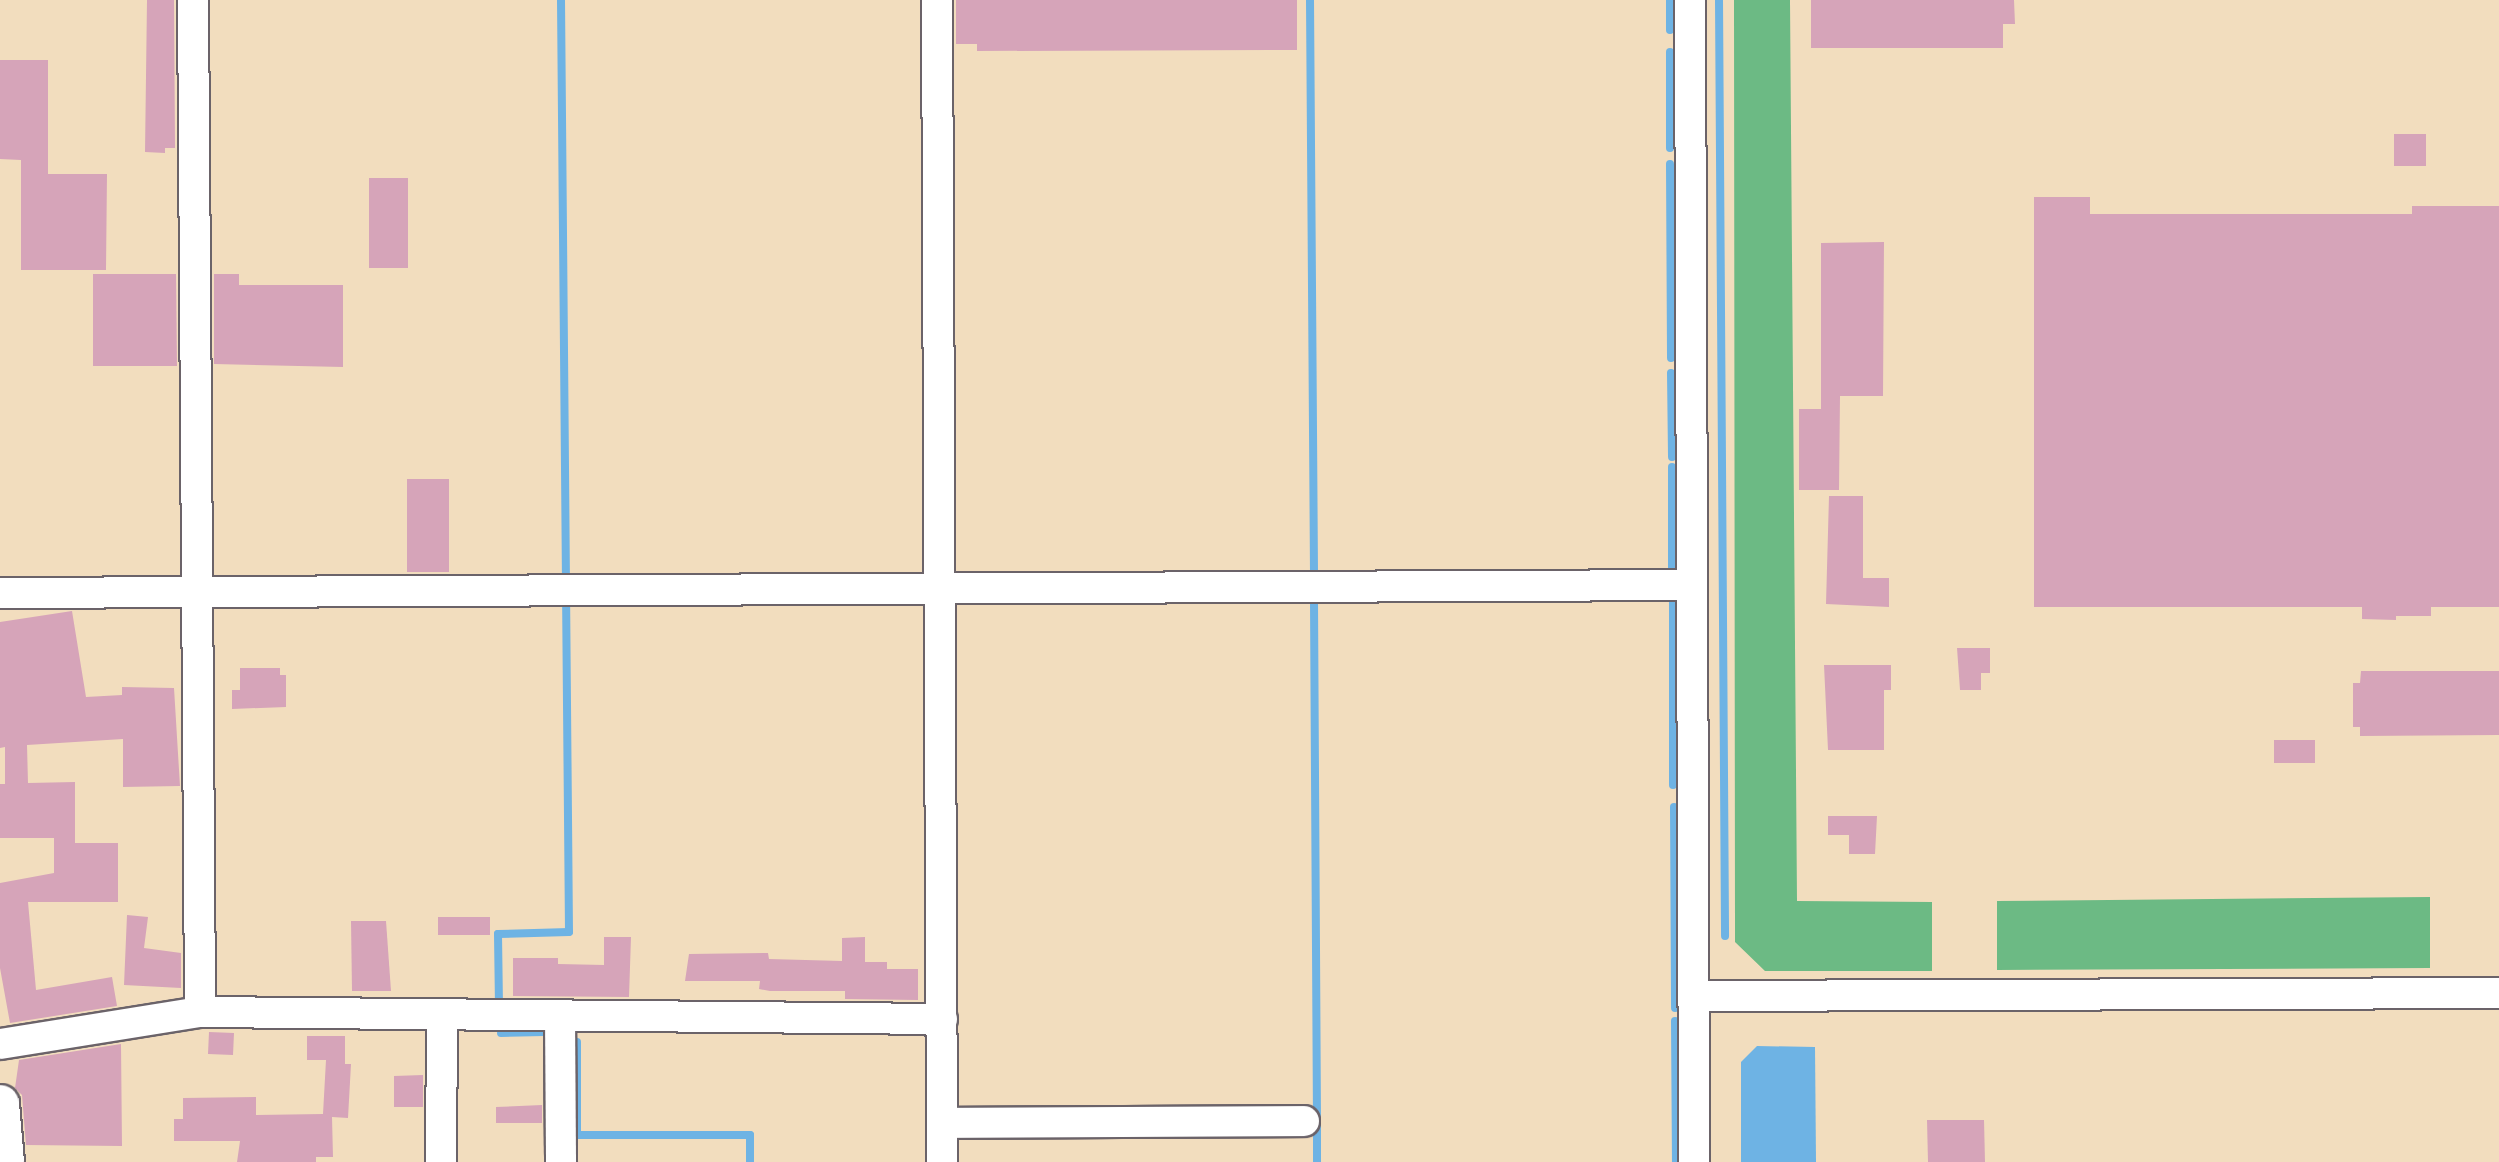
<!DOCTYPE html>
<style>
body{margin:0}
#map{position:relative;width:2499px;height:1162px;overflow:hidden;background:#f2ddbe;font-family:"Architects Daughter",sans-serif}
div>[style]{position:absolute}
[style*='--x']{left:calc(var(--x)*1px);top:calc(var(--y)*1px);width:calc(var(--w)*1px);rotate:calc(var(--a)*1deg)}
.forest>*{inset:0;background:#6cba84}
.water>*{inset:0;background:#6eb3e4}
.stream>*{height:8px;margin:-4px;padding:0 4px;transform-origin:4px;border-radius:4px;background:#6eb3e4}
.building>*{inset:0;background:#d6a4b9}
.roads{filter:drop-shadow(2px 0 #6b6369) drop-shadow(-2px 0 #6b6369) drop-shadow(0 2px #6b6369) drop-shadow(0 -2px #6b6369)}
.minor>*{height:30px;margin:-15px;padding:0 15px;transform-origin:15px;border-radius:15px;background:#fff}
.major>*{height:38px;margin:-19px;padding:0 19px;transform-origin:19px;border-radius:19px;background:#fff}
span{translate:-50% -50%;white-space:nowrap;text-align:center;line-height:1.15;-webkit-text-stroke:10px #fbf7ec;paint-order:stroke}
</style>
<div id="map">
<div class="forest">
<i style="clip-path:polygon(1734px 0,1790px 0,1797px 901px,1932px 902px,1932px 971px,1765px 971px,1735px 942px)"></i>
<i style="clip-path:polygon(2430px 897px,2430px 968px,1997px 970px,1997px 901px)"></i>
</div>
<div class="water">
<i style="clip-path:polygon(1757px 1046px,1815px 1047px,1816px 1162px,1741px 1162px,1741px 1062px)"></i>
</div>
<div class="stream">
<i style="--x:561;--y:0;--w:581;--a:89.51"></i>
<i style="--x:1310;--y:0;--w:576;--a:89.6"></i>
<i style="--x:1670;--y:0;--w:30;--a:90"></i>
<i style="--x:1719;--y:0;--w:936;--a:89.63"></i>
<i style="--x:1670;--y:52;--w:96;--a:90"></i>
<i style="--x:1670;--y:164;--w:194;--a:89.7"></i>
<i style="--x:1671;--y:373;--w:84;--a:89.3"></i>
<i style="--x:1672;--y:467;--w:103;--a:90"></i>
<i style="--x:1314;--y:601;--w:516;--a:89.67"></i>
<i style="--x:1673;--y:602;--w:183;--a:90"></i>
<i style="--x:1674;--y:807;--w:201;--a:89.7"></i>
<i style="--x:499;--y:1006;--w:72;--a:-90.8"></i>
<i style="--x:498;--y:934;--w:71;--a:-1.6"></i>
<i style="--x:569;--y:932;--w:327;--a:-90.5"></i>
<i style="--x:1675;--y:1021;--w:141;--a:89.6"></i>
<i style="--x:501;--y:1033;--w:43;--a:-1.3"></i>
<i style="--x:577;--y:1042;--w:93;--a:90"></i>
<i style="--x:577;--y:1135;--w:173;--a:0"></i>
<i style="--x:750;--y:1135;--w:27;--a:90"></i>
<i style="--x:1317;--y:1122;--w:40;--a:90"></i>
</div>
<div class="building">
<i style="clip-path:polygon(147px 0,174px 0,175px 148px,165px 148px,165px 153px,145px 152px)"></i>
<i style="clip-path:polygon(956px 0,1297px 0,1297px 50px,977px 51px,977px 44px,956px 44px)"></i>
<i style="clip-path:polygon(1811px 0,2014px 0,2015px 24px,2003px 24px,2003px 48px,1811px 48px)"></i>
<i style="clip-path:polygon(0 60px,48px 60px,48px 174px,107px 174px,106px 270px,21px 270px,21px 160px,0 159px)"></i>
<i style="clip-path:polygon(2394px 134px,2426px 134px,2426px 166px,2394px 166px)"></i>
<i style="clip-path:polygon(369px 178px,408px 178px,408px 268px,369px 268px)"></i>
<i style="clip-path:polygon(2034px 197px,2090px 197px,2090px 214px,2412px 214px,2412px 206px,2499px 206px,2499px 607px,2431px 607px,2431px 616px,2396px 616px,2396px 620px,2362px 619px,2362px 607px,2034px 607px)"></i>
<i style="clip-path:polygon(1884px 242px,1883px 396px,1840px 396px,1839px 490px,1799px 490px,1799px 409px,1821px 409px,1821px 243px)"></i>
<i style="clip-path:polygon(93px 274px,176px 274px,177px 366px,93px 366px)"></i>
<i style="clip-path:polygon(214px 274px,239px 274px,239px 285px,343px 285px,343px 367px,214px 364px)"></i>
<i style="clip-path:polygon(407px 479px,449px 479px,449px 572px,407px 572px)"></i>
<i style="clip-path:polygon(1829px 496px,1863px 496px,1863px 578px,1889px 578px,1889px 607px,1826px 604px)"></i>
<i style="clip-path:polygon(72px 611px,86px 697px,122px 695px,122px 687px,174px 688px,180px 786px,123px 787px,123px 739px,27px 745px,28px 783px,75px 782px,75px 843px,118px 843px,118px 902px,28px 902px,36px 990px,112px 977px,117px 1006px,10px 1023px,0 968px,0 883px,54px 873px,54px 838px,0 838px,0 784px,5px 784px,5px 747px,0 748px,0 622px)"></i>
<i style="clip-path:polygon(1957px 648px,1990px 648px,1990px 673px,1981px 673px,1981px 690px,1960px 690px)"></i>
<i style="clip-path:polygon(1824px 665px,1891px 665px,1891px 690px,1884px 690px,1884px 750px,1828px 750px)"></i>
<i style="clip-path:polygon(240px 668px,280px 668px,280px 675px,286px 675px,286px 707px,232px 709px,232px 690px,240px 690px)"></i>
<i style="clip-path:polygon(2361px 671px,2499px 671px,2499px 735px,2360px 736px,2360px 727px,2353px 727px,2353px 683px,2360px 683px)"></i>
<i style="clip-path:polygon(2274px 740px,2315px 740px,2315px 763px,2274px 763px)"></i>
<i style="clip-path:polygon(1828px 816px,1877px 816px,1875px 854px,1849px 854px,1849px 835px,1828px 835px)"></i>
<i style="clip-path:polygon(127px 915px,148px 917px,144px 948px,181px 953px,181px 988px,124px 985px)"></i>
<i style="clip-path:polygon(438px 917px,490px 917px,490px 935px,438px 935px)"></i>
<i style="clip-path:polygon(351px 921px,386px 921px,391px 991px,352px 991px)"></i>
<i style="clip-path:polygon(604px 937px,631px 937px,629px 997px,513px 996px,513px 958px,558px 958px,558px 964px,604px 965px)"></i>
<i style="clip-path:polygon(865px 937px,865px 962px,887px 962px,887px 969px,918px 969px,918px 1000px,845px 999px,845px 991px,770px 991px,759px 989px,760px 981px,685px 981px,689px 954px,768px 953px,769px 959px,842px 961px,842px 938px)"></i>
<i style="clip-path:polygon(209px 1032px,234px 1033px,233px 1055px,208px 1054px)"></i>
<i style="clip-path:polygon(307px 1036px,345px 1036px,345px 1064px,351px 1064px,348px 1118px,332px 1117px,333px 1157px,316px 1157px,316px 1162px,237px 1162px,240px 1141px,174px 1141px,174px 1119px,183px 1119px,183px 1098px,256px 1097px,256px 1115px,323px 1114px,326px 1060px,307px 1060px)"></i>
<i style="clip-path:polygon(121px 1044px,122px 1146px,26px 1145px,22px 1095px,15px 1088px,19px 1060px)"></i>
<i style="clip-path:polygon(423px 1075px,423px 1107px,394px 1107px,394px 1076px)"></i>
<i style="clip-path:polygon(542px 1105px,542px 1123px,496px 1123px,496px 1107px)"></i>
<i style="clip-path:polygon(1927px 1120px,1984px 1120px,1985px 1162px,1928px 1162px)"></i>
</div>
<div class="roads">
<div class="minor">
<i style="--x:193;--y:0;--w:1012;--a:89.6"></i>
<i style="--x:937;--y:0;--w:1162;--a:89.75"></i>
<i style="--x:1690;--y:0;--w:1162;--a:89.8"></i>
<i style="--x:0;--y:593;--w:1692;--a:-0.27"></i>
<i style="--x:1693;--y:996;--w:806;--a:-0.21"></i>
<i style="--x:560;--y:1015;--w:147;--a:89.6"></i>
<i style="--x:0;--y:1044;--w:203;--a:-9.1"></i>
<i style="--x:200;--y:1012;--w:742;--a:0.54"></i>
<i style="--x:942;--y:1123;--w:362;--a:-0.3"></i>
<i style="--x:441;--y:1162;--w:148;--a:-89.6"></i>
</div>
<div class="major">
<i style="--x:0;--y:1104;--w:58;--a:85.1"></i>
</div>
</div>
</div>
